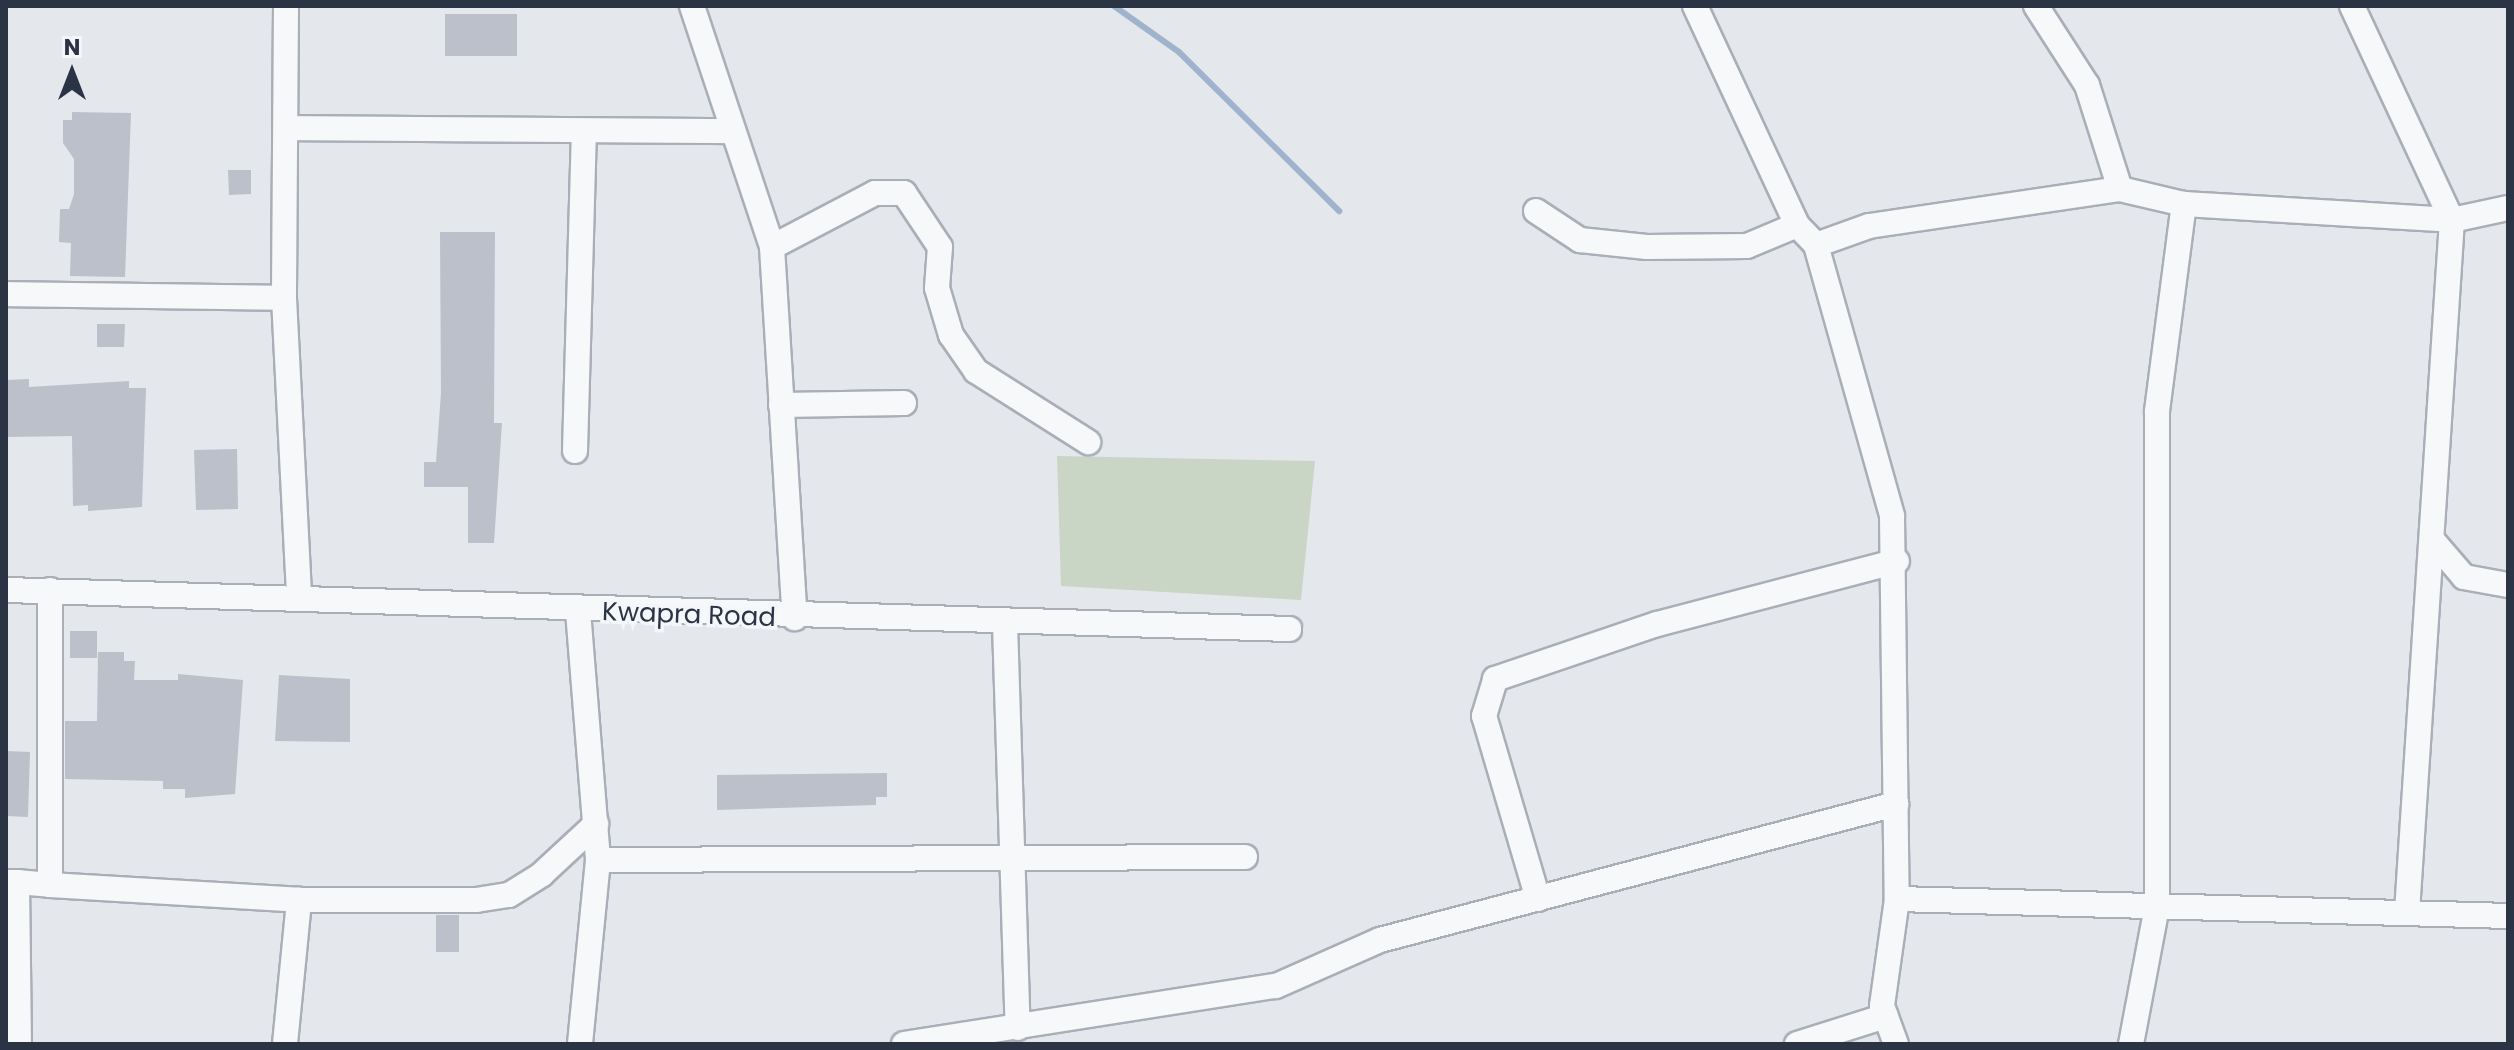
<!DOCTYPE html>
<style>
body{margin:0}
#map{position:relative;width:2514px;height:1050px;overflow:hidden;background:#e4e7ec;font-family:Poppins,sans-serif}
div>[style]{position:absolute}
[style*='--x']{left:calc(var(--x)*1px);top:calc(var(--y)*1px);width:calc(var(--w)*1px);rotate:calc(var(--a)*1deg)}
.green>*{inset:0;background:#c9d6c5}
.stream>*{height:6px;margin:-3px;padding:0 3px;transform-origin:3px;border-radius:3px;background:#9fb4cc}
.building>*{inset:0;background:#bbc0ca}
.roads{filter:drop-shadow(2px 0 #a9aeb7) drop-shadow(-2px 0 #a9aeb7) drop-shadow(0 2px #a9aeb7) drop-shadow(0 -2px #a9aeb7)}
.minor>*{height:24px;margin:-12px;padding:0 12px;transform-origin:12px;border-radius:12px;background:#f7f8fa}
span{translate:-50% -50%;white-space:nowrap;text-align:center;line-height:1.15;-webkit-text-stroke:7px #f4f6f9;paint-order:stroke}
.street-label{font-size:26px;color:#2b3445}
.frame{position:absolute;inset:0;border:8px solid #2b3445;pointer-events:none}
.north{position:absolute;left:32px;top:32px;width:80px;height:80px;-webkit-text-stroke:6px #f4f6f9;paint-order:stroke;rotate:0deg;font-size:22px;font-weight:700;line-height:32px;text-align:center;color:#2b3445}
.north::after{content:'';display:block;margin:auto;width:28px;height:36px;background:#2b3445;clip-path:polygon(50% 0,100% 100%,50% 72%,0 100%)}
</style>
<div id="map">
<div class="green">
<i style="clip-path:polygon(1057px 456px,1315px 461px,1301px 600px,1061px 586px)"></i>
</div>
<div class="stream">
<i style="--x:1114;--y:6;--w:80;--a:35.3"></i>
<i style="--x:1179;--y:52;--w:226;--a:44.8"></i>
</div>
<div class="building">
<i style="clip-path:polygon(445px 14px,517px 14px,517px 56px,445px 56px)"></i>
<i style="clip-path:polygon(72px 112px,131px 113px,125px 277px,70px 276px,71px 243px,59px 242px,60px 209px,69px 209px,74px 194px,74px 159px,63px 143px,63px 120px,72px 120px)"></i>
<i style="clip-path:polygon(228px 170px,251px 170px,251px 194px,229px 195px)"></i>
<i style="clip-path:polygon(440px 232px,495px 232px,494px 423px,502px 423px,494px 543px,468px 543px,468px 487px,424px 487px,424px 462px,436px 462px,441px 393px)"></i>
<i style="clip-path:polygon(97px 324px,125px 324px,124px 347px,97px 347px)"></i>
<i style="clip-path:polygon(29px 379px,29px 387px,129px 381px,129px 388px,146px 388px,142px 507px,88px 511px,88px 505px,73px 506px,72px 436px,6px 437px,6px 380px)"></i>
<i style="clip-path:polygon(237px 449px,238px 509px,196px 510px,194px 450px)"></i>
<i style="clip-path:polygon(70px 631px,97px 631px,97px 658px,70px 658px)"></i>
<i style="clip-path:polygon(98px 652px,124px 652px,124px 661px,135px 661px,134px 680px,178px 680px,178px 674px,243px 680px,235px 794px,185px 798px,185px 789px,163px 789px,163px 781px,65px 779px,65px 721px,97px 721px)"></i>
<i style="clip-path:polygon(279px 675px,350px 679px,350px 742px,275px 741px)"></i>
<i style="clip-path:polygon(6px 751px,30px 752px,28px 817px,6px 816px)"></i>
<i style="clip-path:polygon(887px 773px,887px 797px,876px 797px,876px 805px,717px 810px,717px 775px)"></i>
<i style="clip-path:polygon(436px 915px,459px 915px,459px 952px,436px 952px)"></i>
</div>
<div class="roads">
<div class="minor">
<i style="--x:286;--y:6;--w:292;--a:90.4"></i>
<i style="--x:284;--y:298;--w:297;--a:87.1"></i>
<i style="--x:692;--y:6;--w:254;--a:71.6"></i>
<i style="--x:772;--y:247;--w:372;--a:86.5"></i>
<i style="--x:1695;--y:6;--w:242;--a:65"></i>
<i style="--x:1797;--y:225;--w:28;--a:46"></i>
<i style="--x:1816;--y:245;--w:281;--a:74.3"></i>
<i style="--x:1892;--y:516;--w:383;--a:89.3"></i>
<i style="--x:1897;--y:899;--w:108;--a:98"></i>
<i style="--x:1882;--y:1006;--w:40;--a:69.8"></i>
<i style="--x:2036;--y:6;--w:94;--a:57.2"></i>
<i style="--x:2087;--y:85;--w:109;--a:72.4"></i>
<i style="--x:2352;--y:6;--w:236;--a:65"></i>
<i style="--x:2452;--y:220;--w:694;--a:93.72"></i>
<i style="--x:287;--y:128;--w:446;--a:0.4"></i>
<i style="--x:1536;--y:211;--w:53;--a:33.4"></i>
<i style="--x:1580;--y:240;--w:67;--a:6"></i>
<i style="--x:1647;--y:247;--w:100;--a:-0.6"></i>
<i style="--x:1747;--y:246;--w:54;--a:-22.8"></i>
<i style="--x:1816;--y:245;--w:56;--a:-19.7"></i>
<i style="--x:1869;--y:226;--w:254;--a:-8.4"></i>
<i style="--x:2120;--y:189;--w:66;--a:13.2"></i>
<i style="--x:2184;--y:204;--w:268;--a:3.4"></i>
<i style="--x:2452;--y:220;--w:57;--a:-12.1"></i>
<i style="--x:772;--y:247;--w:116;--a:-27.7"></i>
<i style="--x:875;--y:193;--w:29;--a:0"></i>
<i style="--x:904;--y:193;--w:65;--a:56.3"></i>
<i style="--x:940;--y:247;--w:41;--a:94.2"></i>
<i style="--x:937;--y:288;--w:49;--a:73.4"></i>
<i style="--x:951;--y:335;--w:44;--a:55.2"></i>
<i style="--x:976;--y:371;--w:133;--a:32.4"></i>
<i style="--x:6;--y:294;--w:278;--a:0.8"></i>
<i style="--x:781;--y:405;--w:123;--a:-0.9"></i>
<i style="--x:575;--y:451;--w:316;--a:-88.4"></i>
<i style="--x:2434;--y:542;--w:46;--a:49.4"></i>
<i style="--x:2464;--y:577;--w:45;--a:10.3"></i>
<i style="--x:6;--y:590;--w:1284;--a:1.74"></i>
<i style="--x:578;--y:611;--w:250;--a:85.4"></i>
<i style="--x:598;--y:860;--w:185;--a:95.6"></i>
<i style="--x:1005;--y:624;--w:404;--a:88.2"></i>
<i style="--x:598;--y:860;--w:647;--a:-0.27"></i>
<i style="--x:6;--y:882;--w:11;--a:0"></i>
<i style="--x:17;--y:882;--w:162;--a:89.3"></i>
<i style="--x:17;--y:882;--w:33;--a:5"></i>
<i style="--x:50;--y:885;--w:295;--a:-90"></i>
<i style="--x:50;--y:885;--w:249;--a:3.4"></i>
<i style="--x:299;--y:900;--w:177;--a:0"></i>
<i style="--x:476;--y:900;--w:33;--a:-9"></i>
<i style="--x:509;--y:895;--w:39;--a:-32"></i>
<i style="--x:542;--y:874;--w:74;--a:-42.8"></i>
<i style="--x:1538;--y:899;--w:191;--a:-106.4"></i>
<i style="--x:1484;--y:716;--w:39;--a:-73"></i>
<i style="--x:1495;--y:679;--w:171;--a:-18.8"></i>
<i style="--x:1657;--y:624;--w:248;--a:-14.7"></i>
<i style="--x:1897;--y:899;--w:611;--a:1.59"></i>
<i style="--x:285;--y:1044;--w:145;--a:-84.4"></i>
<i style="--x:904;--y:1044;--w:376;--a:-8.9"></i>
<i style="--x:1276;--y:986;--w:114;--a:-23.9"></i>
<i style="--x:1380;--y:940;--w:534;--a:-14.77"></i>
<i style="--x:1797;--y:1044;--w:93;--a:-17.5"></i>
<i style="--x:2131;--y:1044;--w:139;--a:-79.3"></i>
<i style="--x:2157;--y:907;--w:496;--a:-90"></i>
<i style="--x:2157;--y:411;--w:209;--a:-82.6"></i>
</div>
</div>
<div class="street-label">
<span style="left:689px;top:615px;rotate:2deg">Kwapra Road</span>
</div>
<div class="frame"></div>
<div class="north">N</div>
</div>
